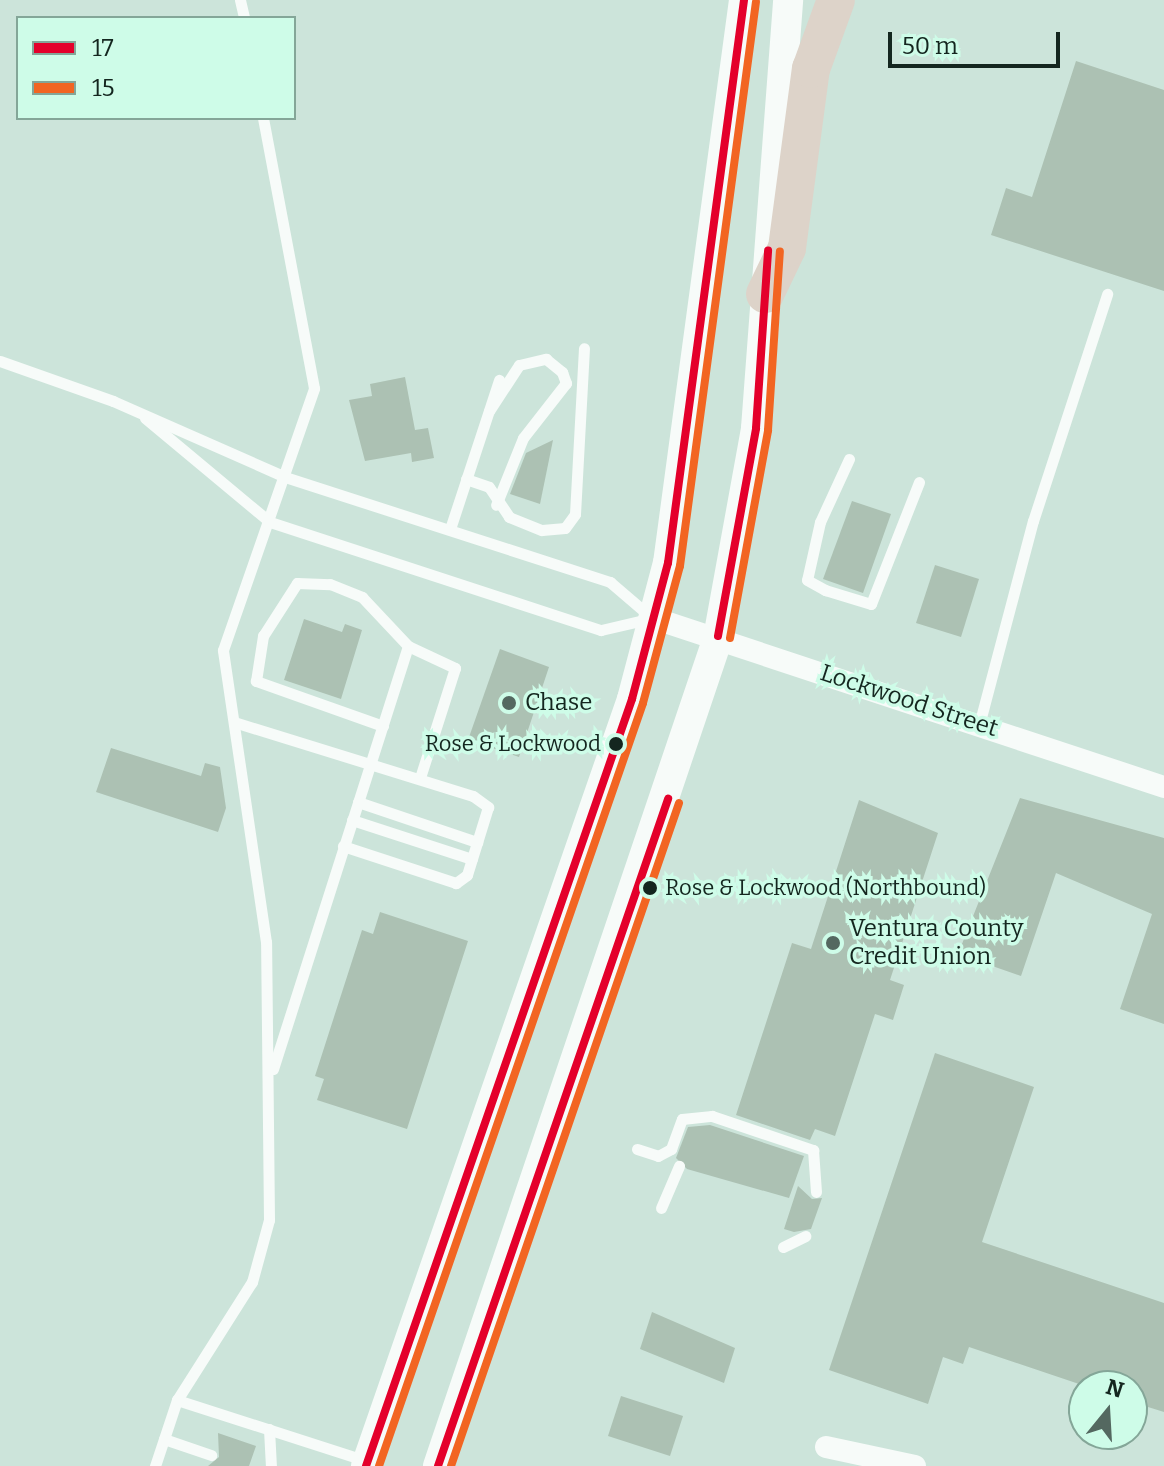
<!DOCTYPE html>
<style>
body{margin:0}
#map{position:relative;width:1164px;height:1466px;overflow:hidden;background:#cce4da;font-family:Bitter,serif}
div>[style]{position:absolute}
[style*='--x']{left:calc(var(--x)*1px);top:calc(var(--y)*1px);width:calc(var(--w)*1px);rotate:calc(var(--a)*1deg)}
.building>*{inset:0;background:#acc1b3}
.lane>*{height:11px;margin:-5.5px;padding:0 5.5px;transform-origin:5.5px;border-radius:5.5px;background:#f7fbf9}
.street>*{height:22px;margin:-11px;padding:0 11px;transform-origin:11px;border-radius:11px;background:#f7fbf9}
.secondary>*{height:30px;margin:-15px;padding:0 15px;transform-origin:15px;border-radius:15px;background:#f7fbf9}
.highway>*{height:38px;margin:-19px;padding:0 19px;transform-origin:19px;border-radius:19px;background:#ddd3c9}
.bus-1>*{height:8px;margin:-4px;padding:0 4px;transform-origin:4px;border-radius:4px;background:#e4002b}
.bus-2>*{height:8px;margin:-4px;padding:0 4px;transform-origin:4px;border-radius:4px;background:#f26522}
.dots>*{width:22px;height:22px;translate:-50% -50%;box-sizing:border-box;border:4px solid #cefce8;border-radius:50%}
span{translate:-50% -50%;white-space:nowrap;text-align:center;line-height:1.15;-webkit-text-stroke:7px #cefce8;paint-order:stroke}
.bus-label{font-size:22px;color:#14261f}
.right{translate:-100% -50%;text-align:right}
.left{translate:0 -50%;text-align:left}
.street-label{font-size:24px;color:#14261f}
.poi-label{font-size:24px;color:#14261f}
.legend{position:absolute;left:16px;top:16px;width:280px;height:104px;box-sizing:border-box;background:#cefce8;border:2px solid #84a698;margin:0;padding:10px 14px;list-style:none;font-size:24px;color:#14261f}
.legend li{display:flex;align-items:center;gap:16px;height:40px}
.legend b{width:40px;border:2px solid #84a698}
.north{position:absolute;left:1068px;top:1370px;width:80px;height:80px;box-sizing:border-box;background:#cefce8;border:2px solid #84a698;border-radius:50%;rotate:18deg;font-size:22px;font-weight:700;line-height:32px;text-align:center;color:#14261f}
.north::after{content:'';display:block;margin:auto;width:28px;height:36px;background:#546860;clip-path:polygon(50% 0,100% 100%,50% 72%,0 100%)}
.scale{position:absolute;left:888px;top:32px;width:172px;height:36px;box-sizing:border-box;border:4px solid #14261f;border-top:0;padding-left:10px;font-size:24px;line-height:28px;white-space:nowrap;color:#14261f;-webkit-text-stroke:6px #cefce8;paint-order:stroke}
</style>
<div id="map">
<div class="building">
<i style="clip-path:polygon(1076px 61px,1164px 90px,1164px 291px,991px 235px,1006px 188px,1032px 197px)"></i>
<i style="clip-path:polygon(405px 377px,415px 430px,428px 428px,434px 458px,412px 462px,411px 453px,365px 461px,349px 400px,372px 396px,370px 384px)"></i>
<i style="clip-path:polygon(553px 440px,540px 504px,510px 494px,526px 453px)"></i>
<i style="clip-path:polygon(852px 501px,891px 514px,863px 593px,823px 579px)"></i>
<i style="clip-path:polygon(935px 565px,979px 579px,961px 637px,916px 623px)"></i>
<i style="clip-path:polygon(304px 619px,342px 632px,345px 624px,362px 630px,341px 699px,284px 680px)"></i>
<i style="clip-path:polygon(500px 649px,549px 667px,519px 757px,468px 740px)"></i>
<i style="clip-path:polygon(111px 748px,201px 776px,205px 763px,220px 767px,226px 808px,218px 832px,96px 792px)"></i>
<i style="clip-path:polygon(1020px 798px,1164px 838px,1164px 1024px,1120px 1009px,1152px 914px,1056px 873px,1021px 976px,958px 954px)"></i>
<i style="clip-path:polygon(859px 800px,938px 833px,890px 980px,904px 985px,893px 1020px,875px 1014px,835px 1136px,815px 1129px,810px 1140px,736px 1115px,792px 943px,811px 949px)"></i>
<i style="clip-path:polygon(380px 912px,468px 941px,407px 1129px,317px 1100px,324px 1079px,315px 1076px,362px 930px,373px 934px)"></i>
<i style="clip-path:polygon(935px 1053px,1034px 1087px,982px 1242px,1164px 1303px,1164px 1412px,1132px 1402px,1132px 1386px,1085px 1386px,969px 1347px,963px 1364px,943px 1357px,928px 1404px,829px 1370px)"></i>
<i style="clip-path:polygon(710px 1125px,804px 1156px,789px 1198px,687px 1169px,676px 1158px,688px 1127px)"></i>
<i style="clip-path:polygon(798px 1186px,812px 1199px,822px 1198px,811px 1229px,794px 1232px,784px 1229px)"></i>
<i style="clip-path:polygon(652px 1312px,735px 1348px,724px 1383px,640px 1349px)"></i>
<i style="clip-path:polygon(621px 1396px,683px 1416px,670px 1456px,608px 1436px)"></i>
<i style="clip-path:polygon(218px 1433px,256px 1446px,249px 1466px,208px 1466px,219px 1457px)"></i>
</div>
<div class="lane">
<i style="--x:240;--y:0;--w:18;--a:77"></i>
<i style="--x:0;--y:361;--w:120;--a:19.5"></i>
<i style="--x:113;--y:401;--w:188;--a:23.8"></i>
<i style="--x:285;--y:477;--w:342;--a:17.9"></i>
<i style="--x:610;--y:582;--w:55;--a:40.6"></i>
<i style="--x:489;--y:411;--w:55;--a:-56.9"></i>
<i style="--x:519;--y:365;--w:28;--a:-13"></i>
<i style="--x:546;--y:359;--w:21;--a:39"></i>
<i style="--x:562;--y:372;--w:12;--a:70"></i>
<i style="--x:566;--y:383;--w:70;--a:128"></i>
<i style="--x:523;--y:438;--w:72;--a:111.9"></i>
<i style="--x:145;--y:418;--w:163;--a:39.8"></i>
<i style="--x:270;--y:522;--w:348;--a:18.1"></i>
<i style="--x:601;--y:630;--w:48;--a:-13.2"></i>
<i style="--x:849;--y:459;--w:69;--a:114.7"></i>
<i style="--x:820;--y:522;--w:59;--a:102.6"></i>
<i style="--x:807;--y:580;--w:21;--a:29"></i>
<i style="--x:825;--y:590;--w:48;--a:16.9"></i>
<i style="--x:871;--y:604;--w:131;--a:-68.5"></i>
<i style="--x:466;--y:479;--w:24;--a:19"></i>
<i style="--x:489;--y:487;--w:36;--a:56"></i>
<i style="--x:509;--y:517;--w:35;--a:22"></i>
<i style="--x:542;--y:530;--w:23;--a:-5"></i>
<i style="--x:565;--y:528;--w:17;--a:-54"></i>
<i style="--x:575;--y:514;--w:166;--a:-86.9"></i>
<i style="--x:450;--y:529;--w:157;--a:-71.8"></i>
<i style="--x:234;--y:722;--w:250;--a:17.2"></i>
<i style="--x:473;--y:796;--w:19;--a:36"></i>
<i style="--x:488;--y:807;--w:71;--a:107.2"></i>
<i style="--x:467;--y:875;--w:14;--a:144"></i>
<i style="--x:456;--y:883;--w:119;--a:-161.9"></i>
<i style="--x:979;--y:725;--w:211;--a:-75.2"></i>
<i style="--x:1033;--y:521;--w:239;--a:-71.9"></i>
<i style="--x:383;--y:726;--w:135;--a:-160.5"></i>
<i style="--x:256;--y:681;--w:46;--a:-81.2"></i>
<i style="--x:263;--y:636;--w:63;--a:-57.3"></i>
<i style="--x:297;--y:583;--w:33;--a:2"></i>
<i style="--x:330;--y:584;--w:35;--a:22"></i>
<i style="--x:362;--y:597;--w:67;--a:46.8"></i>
<i style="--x:408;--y:646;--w:52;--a:25.1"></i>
<i style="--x:455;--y:668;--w:115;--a:107.7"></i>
<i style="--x:358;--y:802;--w:126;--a:18.6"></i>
<i style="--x:352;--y:820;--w:126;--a:18"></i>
<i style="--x:273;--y:1069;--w:444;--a:-72.3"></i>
<i style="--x:637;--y:1149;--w:22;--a:18"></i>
<i style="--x:658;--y:1156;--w:15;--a:-28"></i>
<i style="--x:671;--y:1149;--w:32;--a:-70"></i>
<i style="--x:682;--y:1119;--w:30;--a:-6"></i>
<i style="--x:712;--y:1116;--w:107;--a:18.6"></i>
<i style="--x:813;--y:1150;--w:42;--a:85.9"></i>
<i style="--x:661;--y:1208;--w:46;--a:-66.8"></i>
<i style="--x:783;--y:1247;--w:25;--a:-26"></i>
<i style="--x:177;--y:1400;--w:200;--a:17.8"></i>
<i style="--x:269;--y:1429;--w:37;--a:87"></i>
<i style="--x:164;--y:1439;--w:50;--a:18.8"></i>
<i style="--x:155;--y:1466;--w:70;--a:-71.6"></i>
<i style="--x:177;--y:1400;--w:140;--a:-57.6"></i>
<i style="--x:252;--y:1282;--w:64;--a:-74.7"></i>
<i style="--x:269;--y:1220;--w:278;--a:-90.6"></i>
<i style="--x:266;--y:942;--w:295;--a:-98.4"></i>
<i style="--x:223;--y:650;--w:277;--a:-70.8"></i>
<i style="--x:314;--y:388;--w:275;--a:-100.7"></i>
</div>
<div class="street">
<i style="--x:653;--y:618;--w:538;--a:18.3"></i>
<i style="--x:826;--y:1447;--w:91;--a:12.1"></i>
</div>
<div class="secondary">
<i style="--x:366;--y:1466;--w:812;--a:-70.87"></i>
<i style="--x:632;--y:699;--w:141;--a:-75.2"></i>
<i style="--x:668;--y:563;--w:568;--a:-82.31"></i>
<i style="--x:438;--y:1466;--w:874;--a:-71.32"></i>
<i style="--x:718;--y:638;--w:213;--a:-79.7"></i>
<i style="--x:756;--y:428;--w:429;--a:-85.7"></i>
</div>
<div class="highway">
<i style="--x:765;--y:294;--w:51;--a:-64.4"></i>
<i style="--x:787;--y:248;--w:181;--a:-82.4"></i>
<i style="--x:811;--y:69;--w:73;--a:-70.1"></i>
</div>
<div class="bus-1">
<i style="--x:718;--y:636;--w:211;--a:-79.6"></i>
<i style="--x:756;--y:428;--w:178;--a:-86.1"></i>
<i style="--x:366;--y:1466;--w:812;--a:-70.87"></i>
<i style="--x:632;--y:699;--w:141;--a:-75.2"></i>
<i style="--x:668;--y:563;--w:568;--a:-82.31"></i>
<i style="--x:438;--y:1466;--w:706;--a:-70.97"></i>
</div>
<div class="bus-2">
<i style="--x:730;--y:638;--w:211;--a:-79.6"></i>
<i style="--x:768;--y:430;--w:179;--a:-86.2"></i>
<i style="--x:379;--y:1466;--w:807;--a:-70.91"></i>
<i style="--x:643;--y:703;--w:142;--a:-74.9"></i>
<i style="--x:680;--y:566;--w:569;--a:-82.33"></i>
<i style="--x:451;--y:1466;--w:701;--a:-71.02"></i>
</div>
<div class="dots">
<i style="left:509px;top:703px;background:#546860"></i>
<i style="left:616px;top:744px;background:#14261f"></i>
<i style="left:650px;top:888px;background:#14261f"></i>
<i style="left:833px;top:943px;background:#546860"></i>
</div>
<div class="bus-label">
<span class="right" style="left:601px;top:744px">Rose &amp; Lockwood</span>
<span class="left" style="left:665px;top:888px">Rose &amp; Lockwood (Northbound)</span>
</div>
<div class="street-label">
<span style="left:909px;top:701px;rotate:18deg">Lockwood Street</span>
</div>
<div class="poi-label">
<span class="left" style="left:525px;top:703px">Chase</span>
<span class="left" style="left:849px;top:943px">Ventura County<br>Credit Union</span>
</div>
<ul class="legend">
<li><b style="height:10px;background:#e4002b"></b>17</li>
<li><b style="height:10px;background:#f26522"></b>15</li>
</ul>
<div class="north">N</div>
<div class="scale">50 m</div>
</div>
